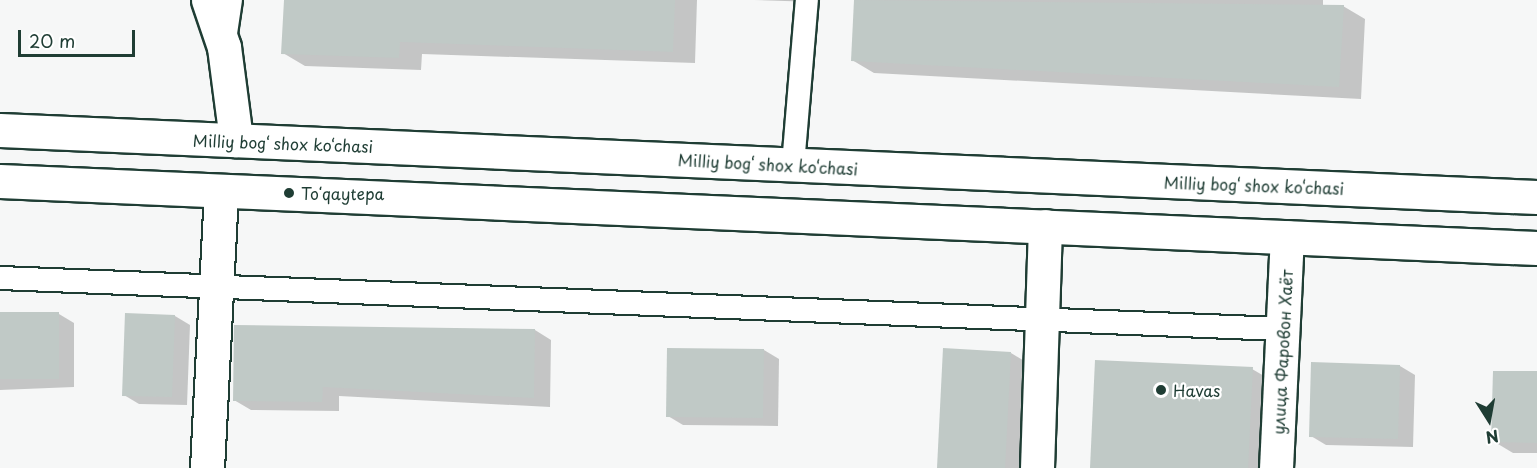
<!DOCTYPE html>
<meta charset="utf-8">
<style>
body{margin:0}
#map{position:relative;width:1537px;height:468px;overflow:hidden;background:#f6f7f7;font-family:"Playpen Sans",sans-serif}
div>[style]{position:absolute}
[style*='--x']{left:calc(var(--x)*1px);top:calc(var(--y)*1px);width:calc(var(--w)*1px);rotate:calc(var(--a)*1deg)}
.shadow>*{inset:0;background:#0003}
.building>*{inset:0;background:#c0c9c6}
.roads{filter:drop-shadow(2px 0 #1f3d34) drop-shadow(-2px 0 #1f3d34) drop-shadow(0 2px #1f3d34) drop-shadow(0 -2px #1f3d34)}
.lane>*{height:22px;margin:-11px;padding:0 11px;transform-origin:11px;border-radius:11px;background:#fff}
.street>*{height:33px;margin:-16.5px;padding:0 16.5px;transform-origin:16.5px;border-radius:16.5px;background:#fff}
.secondary>*{height:33px;margin:-16.5px;padding:0 16.5px;transform-origin:16.5px;border-radius:16.5px;background:#fff}
.dots>*{width:16px;height:16px;translate:-50% -50%;box-sizing:border-box;border:3px solid #fff;border-radius:50%}
span{translate:-50% -50%;white-space:nowrap;text-align:center;line-height:1.15;-webkit-text-stroke:4.5px #fff;paint-order:stroke}
.street-label{font-size:16px;color:#1f3d34}
.poi-label{font-size:16px;color:#1f3d34}
.left{translate:0 -50%;text-align:left}
.north{position:absolute;left:1459px;top:390px;width:60px;height:60px;-webkit-text-stroke:4px #fff;paint-order:stroke;rotate:169deg;font-size:16px;font-weight:700;line-height:24px;text-align:center;color:#1f3d34}
.north::after{content:'';display:block;margin:auto;width:21px;height:27px;background:#1f3d34;clip-path:polygon(50% 0,100% 100%,50% 72%,0 100%)}
.scale{position:absolute;left:18px;top:30px;width:117px;height:27px;box-sizing:border-box;border:3px solid #1f3d34;border-top:0;padding-left:8px;font-size:18px;line-height:21px;white-space:nowrap;color:#1f3d34;-webkit-text-stroke:4px #fff;paint-order:stroke}
</style>
<div id="map">
<div class="shadow">
<i style="clip-path:polygon(285px 0,697px 0,695px 63px,422px 54px,421px 70px,305px 66px,283px 53px)"></i>
<i style="clip-path:polygon(754px 0,815px 0,815px 2px)"></i>
<i style="clip-path:polygon(855px 0,1323px 0,1323px 5px,1343px 6px,1365px 19px,1361px 99px,874px 73px,852px 60px)"></i>
<i style="clip-path:polygon(0 313px,59px 314px,74px 323px,74px 387px,0 390px)"></i>
<i style="clip-path:polygon(126px 315px,175px 316px,190px 325px,187px 405px,139px 404px,124px 395px)"></i>
<i style="clip-path:polygon(535px 330px,551px 340px,550px 407px,339px 396px,339px 411px,251px 410px,234px 400px)"></i>
<i style="clip-path:polygon(764px 350px,779px 359px,778px 426px,683px 425px,668px 416px)"></i>
<i style="clip-path:polygon(1011px 353px,1026px 362px,1021px 468px,938px 468px)"></i>
<i style="clip-path:polygon(1400px 366px,1415px 375px,1413px 447px,1326px 445px,1311px 436px)"></i>
<i style="clip-path:polygon(1252px 369px,1273px 381px,1269px 468px,1092px 468px)"></i>
<i style="clip-path:polygon(1537px 373px,1537px 453px,1513px 453px,1493px 441px)"></i>
</div>
<div class="building">
<i style="clip-path:polygon(284px 0,675px 0,673px 52px,400px 42px,399px 58px,281px 54px)"></i>
<i style="clip-path:polygon(854px 0,1344px 5px,1339px 87px,851px 61px)"></i>
<i style="clip-path:polygon(0 312px,59px 312px,59px 379px,0 379px)"></i>
<i style="clip-path:polygon(125px 313px,175px 315px,172px 397px,122px 396px)"></i>
<i style="clip-path:polygon(234px 325px,535px 329px,534px 398px,323px 387px,322px 402px,233px 401px)"></i>
<i style="clip-path:polygon(667px 348px,764px 349px,763px 418px,666px 417px)"></i>
<i style="clip-path:polygon(943px 348px,1011px 352px,1005px 468px,937px 468px)"></i>
<i style="clip-path:polygon(1095px 360px,1253px 367px,1248px 468px,1090px 468px)"></i>
<i style="clip-path:polygon(1311px 362px,1400px 365px,1398px 439px,1309px 437px)"></i>
<i style="clip-path:polygon(1493px 371px,1537px 371px,1537px 443px,1491px 442px)"></i>
</div>
<div class="roads">
<div class="lane">
<i style="--x:225;--y:40;--w:40;--a:-81.5"></i>
<i style="--x:793;--y:165;--w:166;--a:-85.2"></i>
<i style="--x:0;--y:278;--w:1284;--a:2.28"></i>
</div>
<div class="street">
<i style="--x:208;--y:0;--w:50;--a:71.2"></i>
<i style="--x:224;--y:47;--w:94;--a:82.6"></i>
<i style="--x:207;--y:468;--w:277;--a:-87.1"></i>
<i style="--x:1037;--y:468;--w:242;--a:-88.1"></i>
<i style="--x:1276;--y:468;--w:231;--a:-87.3"></i>
</div>
<div class="secondary">
<i style="--x:0;--y:130;--w:1538;--a:2.5"></i>
<i style="--x:0;--y:181;--w:1538;--a:2.5"></i>
</div>
</div>
<div class="dots">
<i style="left:289px;top:193px;background:#1f3d34"></i>
<i style="left:1161px;top:390px;background:#1f3d34"></i>
</div>
<div class="street-label">
<span style="left:283px;top:143px;rotate:2deg">Milliy bog‘ shox ko‘chasi</span>
<span style="left:768px;top:164px;rotate:3deg">Milliy bog‘ shox ko‘chasi</span>
<span style="left:1254px;top:185px;rotate:2deg">Milliy bog‘ shox ko‘chasi</span>
<span style="left:1282px;top:352px;rotate:-87deg">улица Фаровон Хаёт</span>
</div>
<div class="poi-label">
<span class="left" style="left:301px;top:193px">Toʻqaytepa</span>
<span class="left" style="left:1173px;top:390px">Havas</span>
</div>
<div class="north">N</div>
<div class="scale">20 m</div>
</div>
